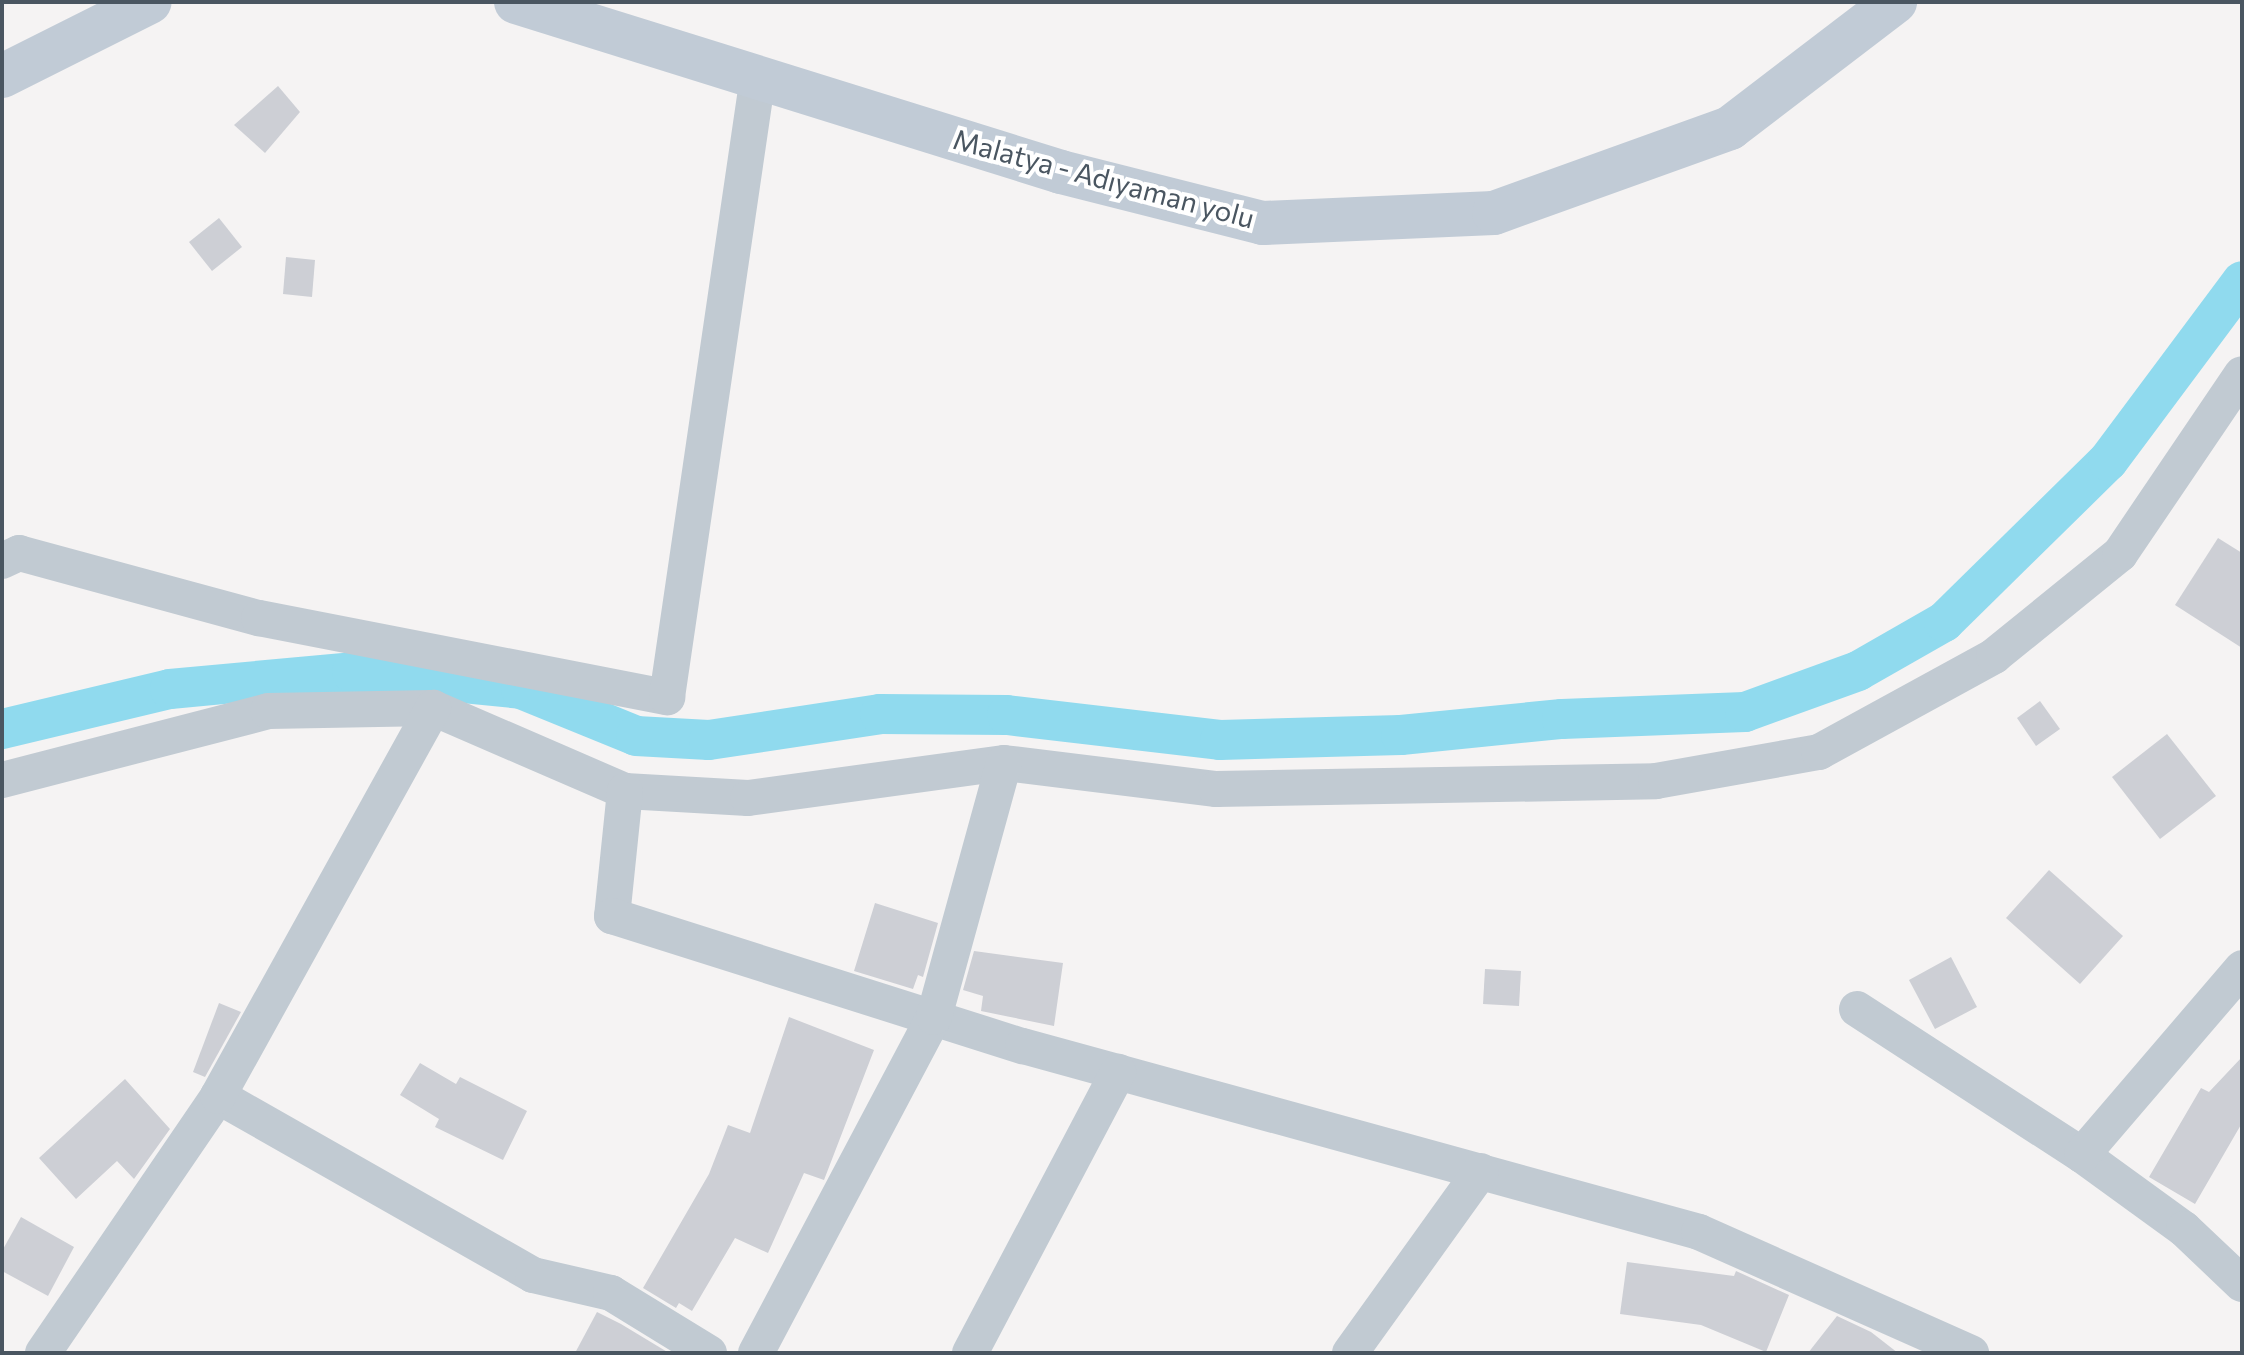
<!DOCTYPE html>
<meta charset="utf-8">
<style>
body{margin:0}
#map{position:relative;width:2244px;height:1355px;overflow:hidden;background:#f5f3f3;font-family:Commissioner,sans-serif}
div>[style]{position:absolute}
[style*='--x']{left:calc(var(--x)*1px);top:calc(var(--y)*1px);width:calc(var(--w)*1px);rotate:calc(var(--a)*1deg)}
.canal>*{height:40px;margin:-20px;padding:0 20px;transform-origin:20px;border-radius:20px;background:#90daee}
.building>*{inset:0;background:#cdcfd5}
.street>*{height:36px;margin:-18px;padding:0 18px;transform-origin:18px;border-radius:18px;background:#c1cad2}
.secondary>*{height:44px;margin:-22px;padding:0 22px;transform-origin:22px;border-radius:22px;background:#c1cbd6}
span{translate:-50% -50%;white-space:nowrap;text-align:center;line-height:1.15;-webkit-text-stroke:8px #fff;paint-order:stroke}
.street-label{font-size:28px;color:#4a5661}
.frame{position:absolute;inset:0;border:4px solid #4a5661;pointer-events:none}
</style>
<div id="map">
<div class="canal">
<i style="--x:2;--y:729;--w:173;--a:-13.4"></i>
<i style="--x:170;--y:689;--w:183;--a:-5.3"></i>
<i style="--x:352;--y:672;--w:170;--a:5.7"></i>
<i style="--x:521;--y:689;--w:124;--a:22.2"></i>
<i style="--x:636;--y:736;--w:73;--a:3.1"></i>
<i style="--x:709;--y:740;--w:173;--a:-8.6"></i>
<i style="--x:880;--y:714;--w:127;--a:0.5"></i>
<i style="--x:1007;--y:715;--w:214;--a:6.7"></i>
<i style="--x:1220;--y:740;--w:181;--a:-1.6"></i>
<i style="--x:1401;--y:735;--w:162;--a:-5.7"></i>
<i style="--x:1562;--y:719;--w:183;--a:-2.2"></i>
<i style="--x:1745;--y:712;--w:120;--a:-19.9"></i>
<i style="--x:1858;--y:671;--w:99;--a:-29.7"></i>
<i style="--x:1944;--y:622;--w:230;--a:-44.5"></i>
<i style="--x:2108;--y:461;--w:224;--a:-53.3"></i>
</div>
<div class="building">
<i style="clip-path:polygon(278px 86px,300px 112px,265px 153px,234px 125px)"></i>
<i style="clip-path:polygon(219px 218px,242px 247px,212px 271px,189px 242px)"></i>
<i style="clip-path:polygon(286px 257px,315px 260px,312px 297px,283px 294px)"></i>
<i style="clip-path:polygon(2218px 538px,2242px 553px,2242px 648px,2175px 605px)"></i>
<i style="clip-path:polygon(2040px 701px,2060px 729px,2036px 746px,2017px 718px)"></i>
<i style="clip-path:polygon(2167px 734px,2216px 796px,2160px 839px,2112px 777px)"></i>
<i style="clip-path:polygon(2049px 870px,2123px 936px,2080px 984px,2006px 918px)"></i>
<i style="clip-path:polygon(875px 903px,938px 923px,923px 977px,918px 975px,913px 989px,854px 971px)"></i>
<i style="clip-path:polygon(974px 951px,1063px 963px,1054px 1026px,981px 1011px,983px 996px,963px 990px)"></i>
<i style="clip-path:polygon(1951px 957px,1977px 1007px,1935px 1029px,1909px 980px)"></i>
<i style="clip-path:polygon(1485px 969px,1521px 971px,1519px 1006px,1483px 1004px)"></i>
<i style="clip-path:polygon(219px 1003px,241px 1012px,205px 1077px,193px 1072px)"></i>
<i style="clip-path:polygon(789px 1017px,874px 1050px,824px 1180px,804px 1173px,768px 1253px,735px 1238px,692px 1311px,679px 1303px,676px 1308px,643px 1288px,709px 1174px,728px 1125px,750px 1133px)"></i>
<i style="clip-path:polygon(2242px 1057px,2242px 1123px,2195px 1204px,2149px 1177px,2201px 1088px,2209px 1092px)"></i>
<i style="clip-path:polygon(420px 1063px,456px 1084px,460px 1077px,527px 1111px,503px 1160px,435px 1127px,439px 1119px,400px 1095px)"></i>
<i style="clip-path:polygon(125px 1079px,170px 1129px,134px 1179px,117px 1161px,76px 1199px,39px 1158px)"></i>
<i style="clip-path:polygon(21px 1217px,74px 1247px,48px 1296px,2px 1271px,2px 1251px)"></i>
<i style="clip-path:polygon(1627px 1262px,1734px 1276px,1736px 1271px,1789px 1295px,1766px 1352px,1701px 1325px,1620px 1314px)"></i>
<i style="clip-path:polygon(597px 1312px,621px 1324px,669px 1353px,575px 1353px)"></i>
<i style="clip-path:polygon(1837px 1316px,1871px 1332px,1898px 1353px,1808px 1353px)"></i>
</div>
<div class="street">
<i style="--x:2;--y:561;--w:19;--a:-25"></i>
<i style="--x:19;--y:553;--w:249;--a:15.2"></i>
<i style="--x:259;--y:618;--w:416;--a:11"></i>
<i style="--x:667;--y:697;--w:628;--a:-81.66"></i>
<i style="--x:2;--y:780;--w:275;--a:-14.5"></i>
<i style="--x:268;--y:711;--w:165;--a:-1"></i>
<i style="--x:433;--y:708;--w:209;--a:23.4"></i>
<i style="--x:625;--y:791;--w:123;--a:3.3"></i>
<i style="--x:748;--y:798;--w:258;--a:-7.8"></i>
<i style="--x:1004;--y:763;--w:214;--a:7"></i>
<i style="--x:1216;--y:789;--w:440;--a:-1"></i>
<i style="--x:1656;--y:781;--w:166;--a:-10.1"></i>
<i style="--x:1819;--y:752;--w:200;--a:-28.7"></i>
<i style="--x:1994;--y:656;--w:162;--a:-39"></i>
<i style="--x:2120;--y:554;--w:217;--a:-55.9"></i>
<i style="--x:625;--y:791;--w:126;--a:95.9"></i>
<i style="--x:612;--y:916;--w:431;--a:17.6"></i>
<i style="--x:1023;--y:1046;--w:701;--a:15.38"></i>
<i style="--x:1699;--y:1232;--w:298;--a:24"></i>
<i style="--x:1857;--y:1009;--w:268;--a:33"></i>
<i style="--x:2082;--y:1155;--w:126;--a:36"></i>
<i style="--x:2184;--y:1229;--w:80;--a:43.5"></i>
<i style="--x:218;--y:1096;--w:362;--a:29.6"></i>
<i style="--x:533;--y:1275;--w:80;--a:13"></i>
<i style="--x:611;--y:1293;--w:115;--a:31.5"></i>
<i style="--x:2082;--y:1155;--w:246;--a:-49.4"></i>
<i style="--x:43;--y:1353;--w:311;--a:-55.7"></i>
<i style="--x:218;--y:1096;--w:444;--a:-61"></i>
<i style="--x:756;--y:1353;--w:380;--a:-62.1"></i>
<i style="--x:934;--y:1017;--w:263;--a:-74.6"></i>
<i style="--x:970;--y:1353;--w:318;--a:-62.2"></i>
<i style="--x:1350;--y:1353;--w:224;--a:-54.3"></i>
</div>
<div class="secondary">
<i style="--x:516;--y:2;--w:571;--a:17.32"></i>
<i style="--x:1061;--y:172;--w:208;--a:14.2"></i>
<i style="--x:1263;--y:223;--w:231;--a:-2.5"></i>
<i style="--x:1494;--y:213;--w:251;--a:-19.8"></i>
<i style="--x:1730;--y:128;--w:208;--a:-37.4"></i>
<i style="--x:2;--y:76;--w:165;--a:-26.6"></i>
</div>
<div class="street-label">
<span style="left:1104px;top:178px;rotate:15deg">Malatya - Adıyaman yolu</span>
</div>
<div class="frame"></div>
</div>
